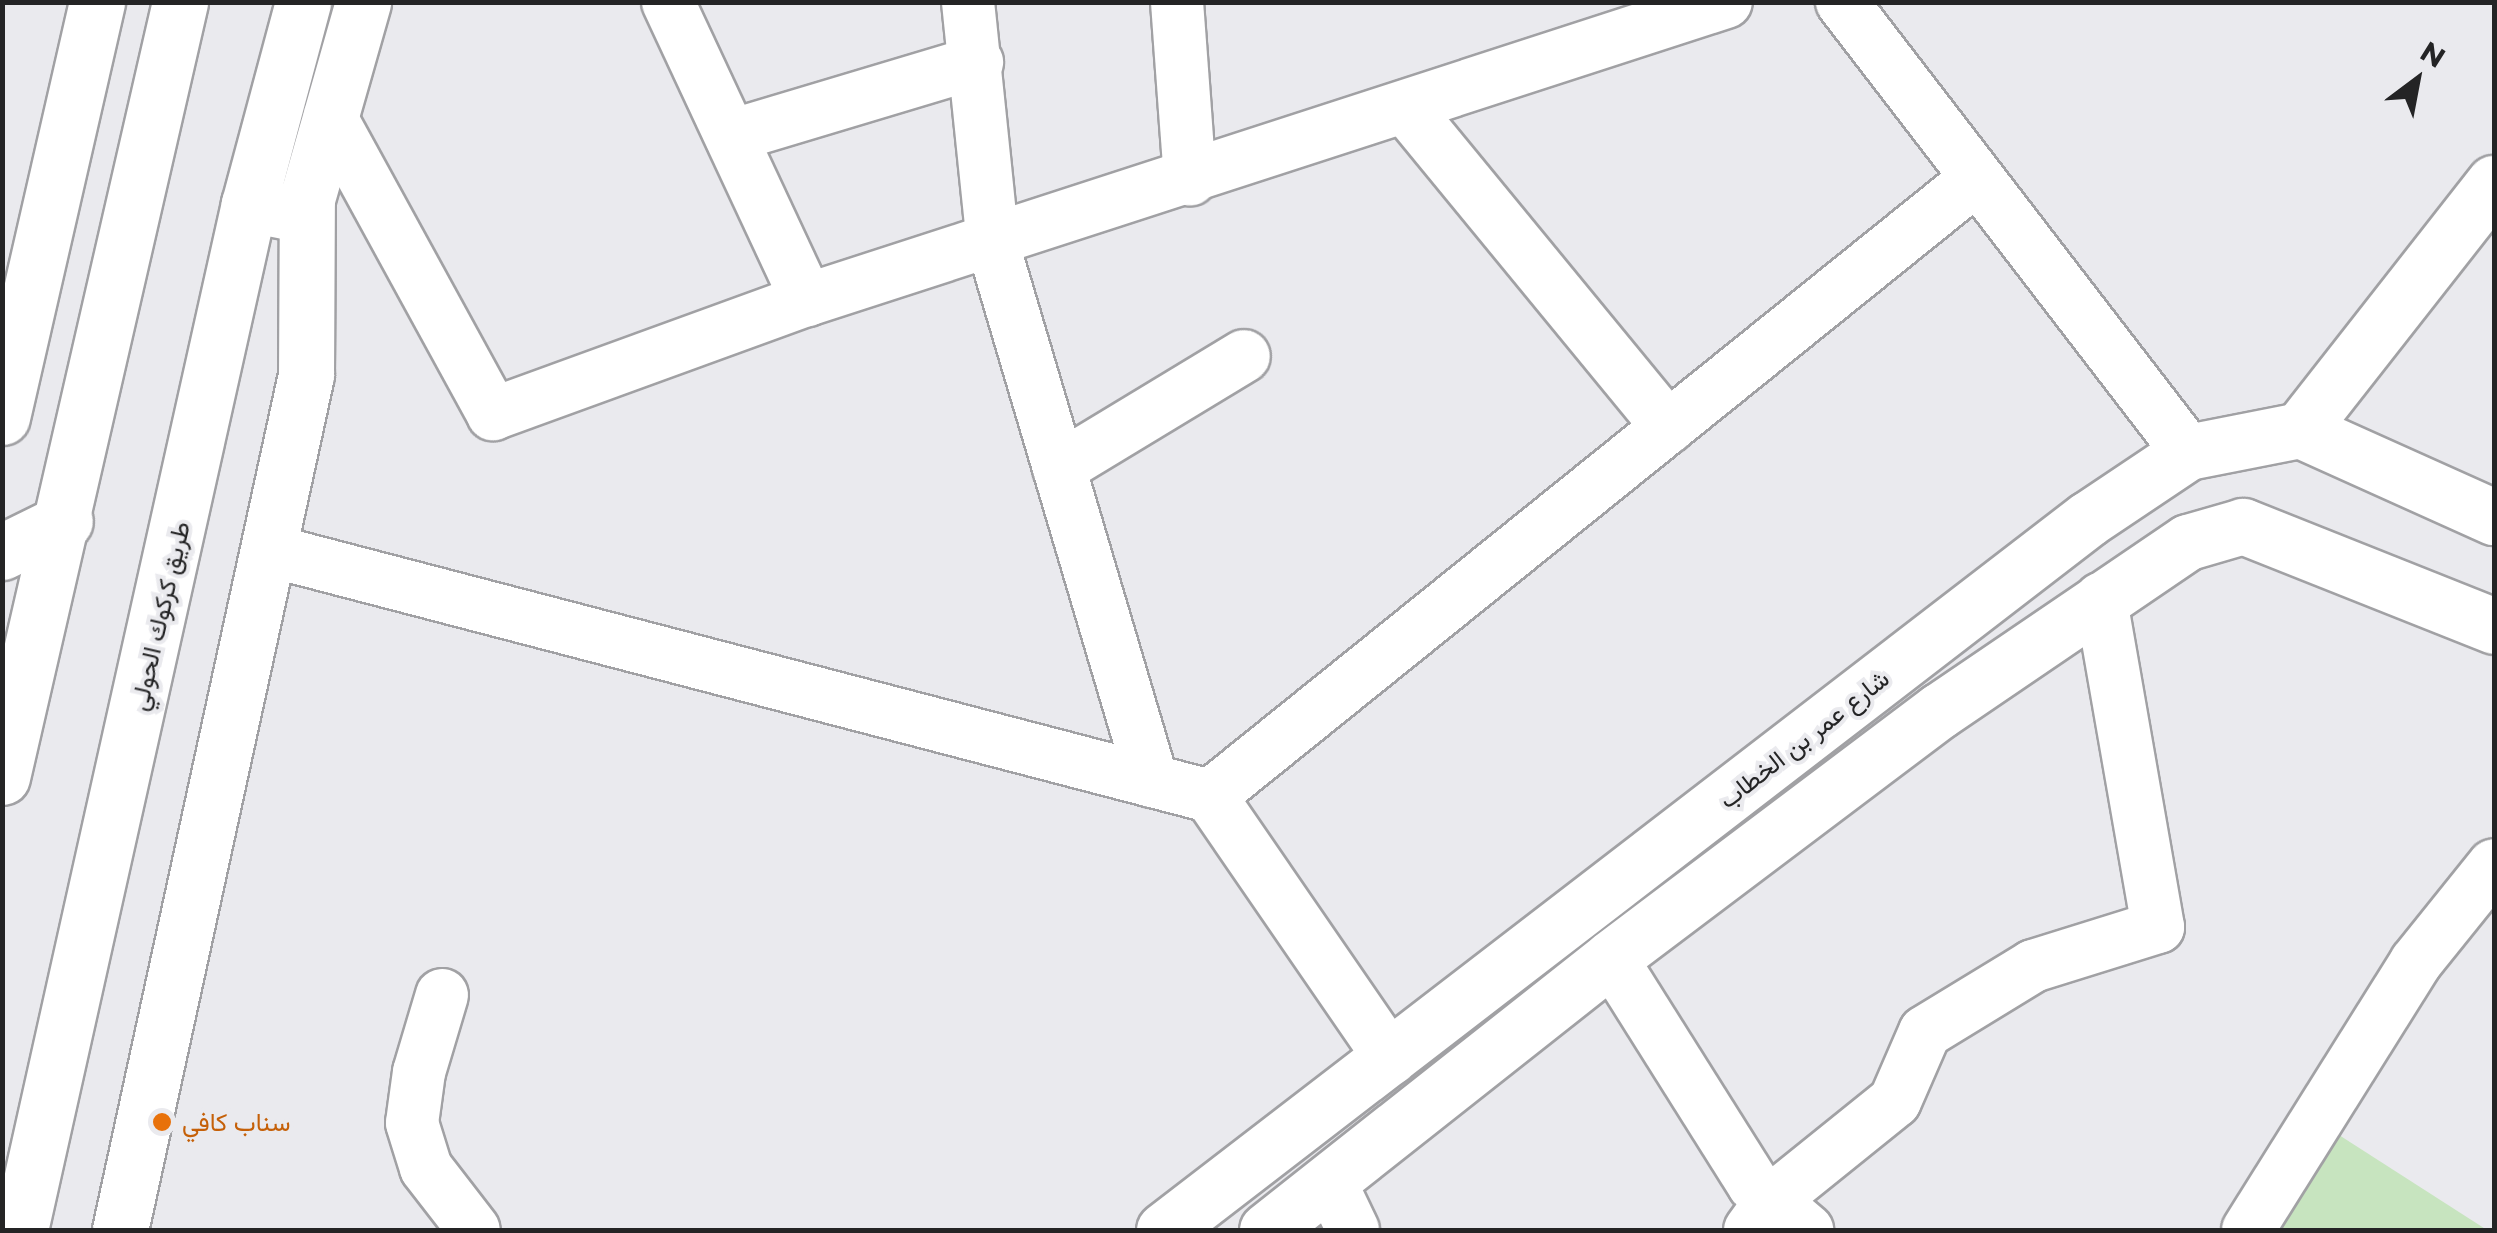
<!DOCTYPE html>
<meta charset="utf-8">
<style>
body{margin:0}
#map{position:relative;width:2497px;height:1233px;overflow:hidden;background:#eaeaee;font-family:Montserrat,Vazirmatn,sans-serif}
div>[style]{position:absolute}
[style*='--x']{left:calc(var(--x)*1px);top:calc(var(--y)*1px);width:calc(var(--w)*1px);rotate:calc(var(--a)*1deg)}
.green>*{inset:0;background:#c7e4bf}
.roads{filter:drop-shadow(2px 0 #a1a1a4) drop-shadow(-2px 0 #a1a1a4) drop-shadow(0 2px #a1a1a4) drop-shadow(0 -2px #a1a1a4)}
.minor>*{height:52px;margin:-26px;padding:0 26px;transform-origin:26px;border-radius:26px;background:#fff}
.major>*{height:55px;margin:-27.5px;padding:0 27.5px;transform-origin:27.5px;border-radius:27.5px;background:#fff}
.highway>*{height:55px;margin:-27.5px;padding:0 27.5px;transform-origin:27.5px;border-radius:27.5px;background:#fff}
.dots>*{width:28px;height:28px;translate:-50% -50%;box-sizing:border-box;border:5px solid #eaeaee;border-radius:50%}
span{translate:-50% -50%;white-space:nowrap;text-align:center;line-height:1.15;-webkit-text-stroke:8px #eaeaee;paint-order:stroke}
.street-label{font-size:25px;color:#242425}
.food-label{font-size:25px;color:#c56008}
.left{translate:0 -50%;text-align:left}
.frame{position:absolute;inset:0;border:5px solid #242425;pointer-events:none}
.north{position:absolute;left:2367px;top:30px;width:100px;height:100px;-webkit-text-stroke:8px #eaeaee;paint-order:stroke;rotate:32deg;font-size:28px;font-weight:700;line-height:40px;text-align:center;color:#242425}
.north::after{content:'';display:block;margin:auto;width:35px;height:45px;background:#242425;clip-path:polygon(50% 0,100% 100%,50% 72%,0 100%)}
</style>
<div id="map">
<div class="green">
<i style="clip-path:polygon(2339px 1135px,2487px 1230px,2277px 1230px)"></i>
</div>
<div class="roads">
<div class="minor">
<i style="--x:668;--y:2;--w:329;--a:65"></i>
<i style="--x:968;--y:2;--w:244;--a:84.1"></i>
<i style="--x:993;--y:245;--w:559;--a:73.48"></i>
<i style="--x:1177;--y:2;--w:178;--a:85.8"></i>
<i style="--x:1842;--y:2;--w:568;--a:52.44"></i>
<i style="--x:1406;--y:108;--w:413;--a:50.6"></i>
<i style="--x:330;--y:116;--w:340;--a:61.3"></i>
<i style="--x:493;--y:414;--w:334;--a:-20"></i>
<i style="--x:807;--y:300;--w:966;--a:-17.97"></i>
<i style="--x:731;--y:136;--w:257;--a:-16.7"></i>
<i style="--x:1059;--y:468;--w:216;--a:-31.2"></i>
<i style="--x:268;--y:550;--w:974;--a:14.64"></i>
<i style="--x:1210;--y:796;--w:319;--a:55.5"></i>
<i style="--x:1210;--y:796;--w:985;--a:-38.86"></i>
<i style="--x:1611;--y:958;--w:268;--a:57.8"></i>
<i style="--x:1754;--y:1185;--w:70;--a:40.3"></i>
<i style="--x:442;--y:995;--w:80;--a:106.6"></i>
<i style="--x:419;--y:1072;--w:51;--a:97.8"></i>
<i style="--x:412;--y:1123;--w:47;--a:72.7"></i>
<i style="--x:426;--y:1168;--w:78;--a:52.3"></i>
<i style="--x:1331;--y:1184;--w:51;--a:64.4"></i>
<i style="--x:1750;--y:1230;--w:36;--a:-54"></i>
<i style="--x:1771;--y:1201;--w:159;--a:-38.9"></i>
<i style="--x:1895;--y:1101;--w:75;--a:-66.5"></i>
<i style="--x:1925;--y:1032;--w:127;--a:-31.4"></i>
<i style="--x:2033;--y:966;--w:131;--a:-17.3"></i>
<i style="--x:2158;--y:927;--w:333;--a:-99.9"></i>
<i style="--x:2248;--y:1230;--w:316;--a:-57.9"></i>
<i style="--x:2416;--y:962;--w:124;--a:-51.2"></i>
</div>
<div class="major">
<i style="--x:2;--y:417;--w:426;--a:-77.1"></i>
<i style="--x:2300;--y:430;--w:314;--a:-51.9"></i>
<i style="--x:2;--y:552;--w:70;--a:-26.2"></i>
<i style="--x:120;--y:1230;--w:875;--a:-77.73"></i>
<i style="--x:306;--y:375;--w:176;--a:-89.7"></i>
<i style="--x:307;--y:199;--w:205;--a:-74.1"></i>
<i style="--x:1164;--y:1230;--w:1166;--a:-37.58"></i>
<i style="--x:2088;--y:519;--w:120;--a:-33.8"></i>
<i style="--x:2188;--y:452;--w:114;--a:-11.1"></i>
<i style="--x:2300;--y:430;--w:213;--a:24.2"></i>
<i style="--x:1267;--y:1230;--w:439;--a:-38.3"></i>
<i style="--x:1611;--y:958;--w:411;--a:-37"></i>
<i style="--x:1939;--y:711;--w:301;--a:-34.2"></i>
<i style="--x:2188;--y:542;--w:57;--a:-16.2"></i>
<i style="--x:2243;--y:526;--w:270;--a:21.7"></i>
</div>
<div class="highway">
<i style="--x:249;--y:204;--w:56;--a:11.3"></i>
<i style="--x:2;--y:777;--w:795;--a:-77.06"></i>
<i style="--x:20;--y:1230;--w:1051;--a:-77.42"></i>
<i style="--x:249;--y:204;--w:209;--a:-75"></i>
</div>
</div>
<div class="dots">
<i style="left:162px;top:1122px;background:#e8710a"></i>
</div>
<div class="street-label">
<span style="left:160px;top:616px;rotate:-77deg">طريق كركوك الحولي</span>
<span style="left:1804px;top:739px;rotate:-38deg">شارع عمر بن الخطاب</span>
</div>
<div class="food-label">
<span class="left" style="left:182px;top:1122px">سناب كافي</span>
</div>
<div class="frame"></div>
<div class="north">N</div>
</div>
